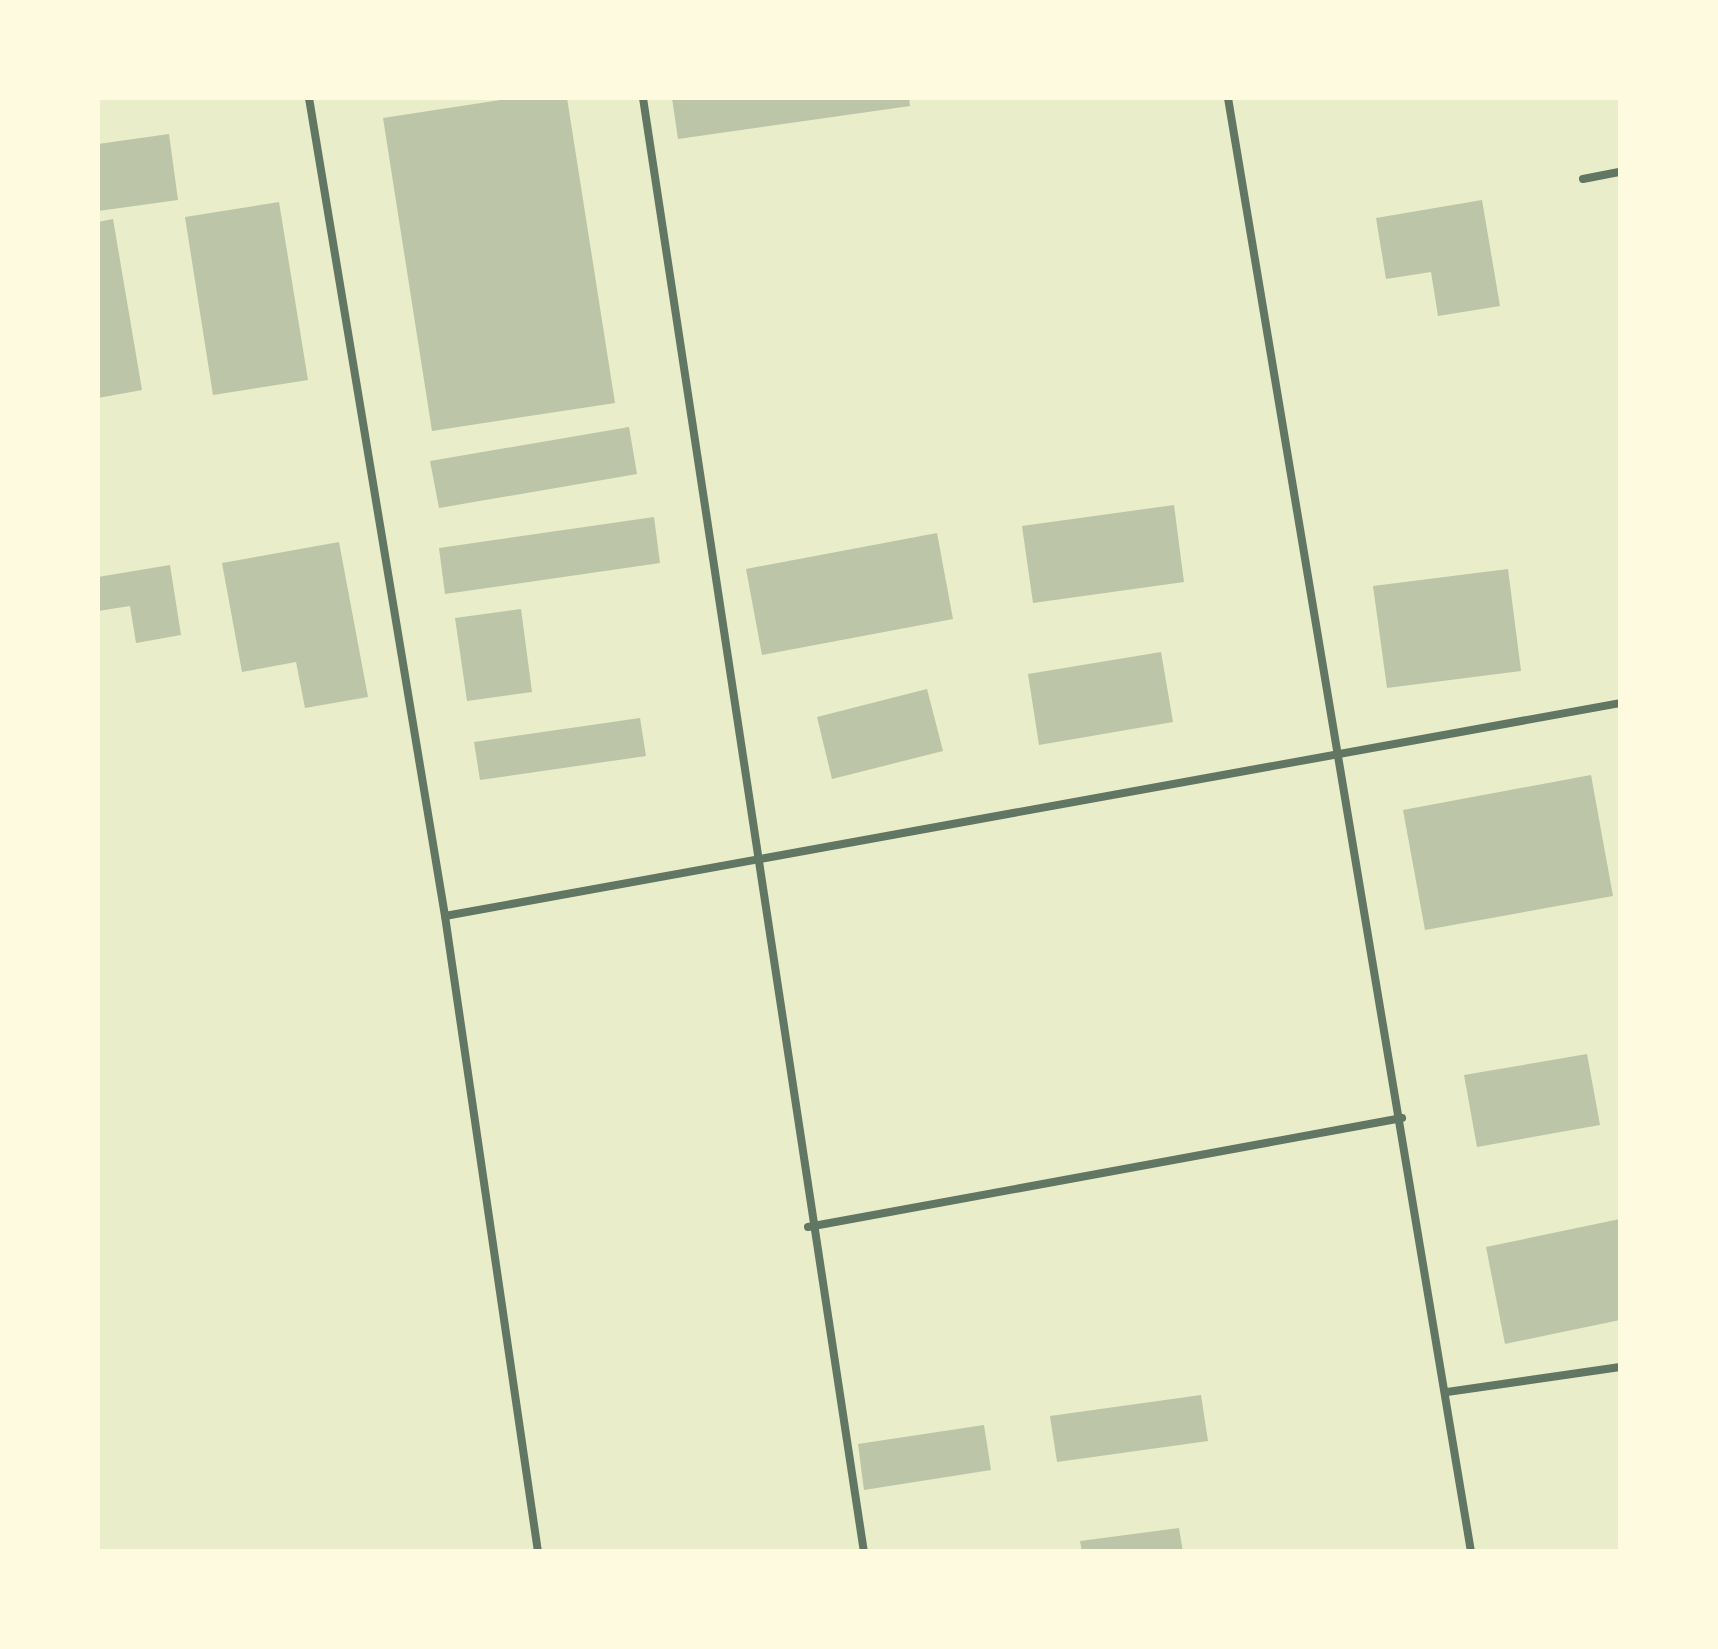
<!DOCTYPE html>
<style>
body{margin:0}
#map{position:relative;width:1718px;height:1649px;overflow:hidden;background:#e9edc9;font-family:Roboto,sans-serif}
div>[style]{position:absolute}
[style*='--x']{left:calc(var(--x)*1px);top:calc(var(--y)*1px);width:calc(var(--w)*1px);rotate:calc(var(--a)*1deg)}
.building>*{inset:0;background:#bcc5a7}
.service>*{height:8px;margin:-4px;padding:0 4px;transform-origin:4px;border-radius:4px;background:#617663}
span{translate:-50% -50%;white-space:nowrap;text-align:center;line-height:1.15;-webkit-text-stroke:10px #fefae0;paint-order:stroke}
.frame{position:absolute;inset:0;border:100px solid #fefae0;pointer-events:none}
</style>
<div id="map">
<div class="building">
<i style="clip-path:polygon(513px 98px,567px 98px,615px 403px,432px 431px,383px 118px)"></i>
<i style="clip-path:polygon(672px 98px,909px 98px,910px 106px,678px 139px)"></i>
<i style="clip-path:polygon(169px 134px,178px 200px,98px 211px,98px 144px)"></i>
<i style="clip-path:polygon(1482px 200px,1500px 306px,1438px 316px,1431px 272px,1386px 279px,1376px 218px)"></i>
<i style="clip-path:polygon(279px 202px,308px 380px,213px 395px,185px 217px)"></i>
<i style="clip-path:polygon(113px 219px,142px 390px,98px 398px,98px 222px)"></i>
<i style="clip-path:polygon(629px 427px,637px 474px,439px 508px,430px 461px)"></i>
<i style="clip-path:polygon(1174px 505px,1184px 582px,1033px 603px,1022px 526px)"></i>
<i style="clip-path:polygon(654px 517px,660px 563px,445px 594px,439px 548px)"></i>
<i style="clip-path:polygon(937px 533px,953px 619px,762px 655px,746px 569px)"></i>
<i style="clip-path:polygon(339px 542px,368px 697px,305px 708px,296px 662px,242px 672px,222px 563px)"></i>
<i style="clip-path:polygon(170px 565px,181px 635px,136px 643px,130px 606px,98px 611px,98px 577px)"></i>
<i style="clip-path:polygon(1508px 569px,1521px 671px,1387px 688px,1373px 586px)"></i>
<i style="clip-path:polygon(521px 609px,532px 692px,467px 701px,455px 618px)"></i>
<i style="clip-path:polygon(1161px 652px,1173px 722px,1039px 745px,1028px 674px)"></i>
<i style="clip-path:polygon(927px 689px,943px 751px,832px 779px,817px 717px)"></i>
<i style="clip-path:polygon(640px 718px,646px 756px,480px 780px,474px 742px)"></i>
<i style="clip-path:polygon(1591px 775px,1613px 896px,1425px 930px,1403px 810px)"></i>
<i style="clip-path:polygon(1587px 1054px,1600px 1125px,1477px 1147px,1464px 1075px)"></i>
<i style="clip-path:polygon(1620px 1219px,1620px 1320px,1505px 1344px,1486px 1247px)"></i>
<i style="clip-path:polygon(1201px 1395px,1208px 1441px,1057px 1462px,1050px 1416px)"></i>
<i style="clip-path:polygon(984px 1425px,991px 1470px,864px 1490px,858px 1444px)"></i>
<i style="clip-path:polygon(1179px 1528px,1183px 1552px,1082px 1552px,1080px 1541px)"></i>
</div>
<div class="service">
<i style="--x:309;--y:98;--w:829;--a:80.56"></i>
<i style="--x:445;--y:916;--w:643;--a:81.68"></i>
<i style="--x:643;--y:98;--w:1471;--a:81.36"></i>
<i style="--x:1228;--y:98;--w:1474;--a:80.51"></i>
<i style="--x:1583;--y:179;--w:38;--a:-11"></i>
<i style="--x:445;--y:916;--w:1194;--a:-10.27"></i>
<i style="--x:808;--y:1227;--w:604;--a:-10.4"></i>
<i style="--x:1447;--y:1392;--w:175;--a:-8.2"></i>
</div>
<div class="frame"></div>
</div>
